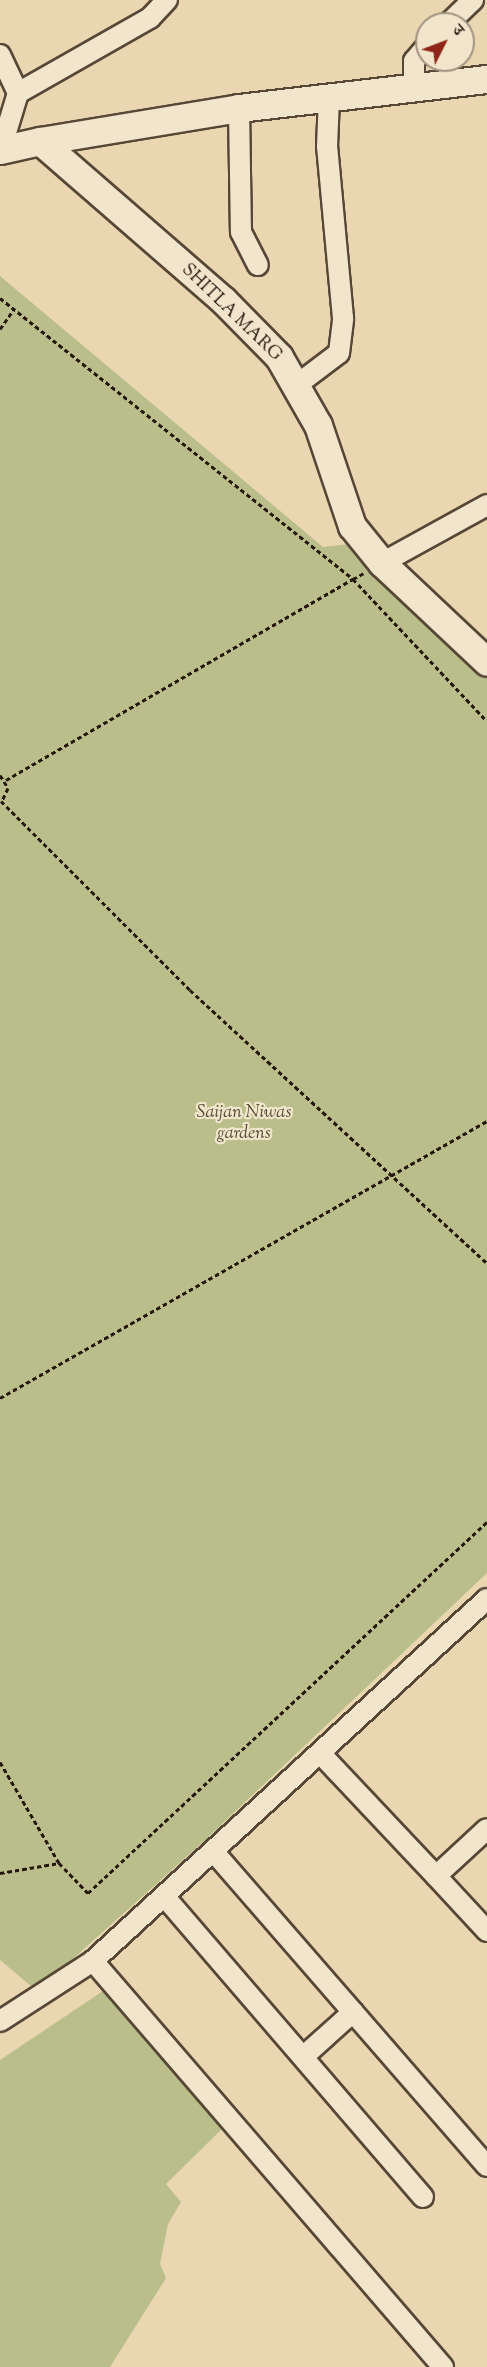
<!DOCTYPE html>
<meta charset="utf-8">
<style>
body{margin:0}
#map{position:relative;width:487px;height:2367px;overflow:hidden;background:#ead7b1;font-family:"Sorts Mill Goudy","Noto Serif Devanagari",serif}
div>[style]{position:absolute}
[style*='--x']{left:calc(var(--x)*1px);top:calc(var(--y)*1px);width:calc(var(--w)*1px);rotate:calc(var(--a)*1deg)}
.green>*{inset:0;background:#b9be8a}
.path>*{height:3px;margin-top:-1.5px;transform-origin:0;background:repeating-linear-gradient(90deg,#26170d 0 4.5px,transparent 0 7.5px)}
.roads{filter:drop-shadow(2px 0 #574736) drop-shadow(-2px 0 #574736) drop-shadow(0 2px #574736) drop-shadow(0 -2px #574736)}
.street>*{height:20px;margin:-10px;padding:0 10px;transform-origin:10px;border-radius:10px;background:#f1e5cc}
.secondary>*{height:27px;margin:-13.5px;padding:0 13.5px;transform-origin:13.5px;border-radius:13.5px;background:#f1e5cc}
span{translate:-50% -50%;white-space:nowrap;text-align:center;line-height:1.15;-webkit-text-stroke:4.5px #f1e5cc;paint-order:stroke}
.street-label{font-size:18px;color:#26170d}
.park-label{font-size:18px;color:#524932;font-style:italic}
.north{position:absolute;left:415px;top:12px;width:60px;height:60px;box-sizing:border-box;background:#f1e5cc;border:2px solid #a09380;border-radius:50%;rotate:48deg;font-size:16px;font-weight:700;line-height:24px;text-align:center;color:#26170d}
.north::after{content:'';display:block;margin:auto;width:21px;height:27px;background:#8f2418;clip-path:polygon(50% 0,100% 100%,50% 72%,0 100%)}
</style>
<div id="map">
<div class="green">
<i style="clip-path:polygon(0 276px,323px 547px,349px 544px,375px 576px,389px 580px,487px 676px,487px 1573px,203px 1842px,37px 1991px,0 1960px)"></i>
<i style="clip-path:polygon(103px 1991px,226px 2125px,166px 2184px,181px 2202px,168px 2224px,160px 2264px,166px 2278px,110px 2367px,0 2367px,0 2060px)"></i>
</div>
<div class="path">
<i style="--x:0;--y:298;--w:451;--a:38.5"></i>
<i style="--x:353;--y:579;--w:13;--a:-29"></i>
<i style="--x:0;--y:329;--w:24;--a:-55"></i>
<i style="--x:0;--y:775;--w:15;--a:58"></i>
<i style="--x:8;--y:788;--w:14;--a:115"></i>
<i style="--x:6;--y:780;--w:401;--a:-30.1"></i>
<i style="--x:353;--y:579;--w:195;--a:46.7"></i>
<i style="--x:1;--y:801;--w:267;--a:45"></i>
<i style="--x:190;--y:990;--w:403;--a:42.6"></i>
<i style="--x:0;--y:1398;--w:560;--a:-29.63"></i>
<i style="--x:0;--y:1762;--w:117;--a:59.7"></i>
<i style="--x:0;--y:1873;--w:60;--a:-9.6"></i>
<i style="--x:59;--y:1863;--w:42;--a:46"></i>
<i style="--x:88;--y:1893;--w:545;--a:-42.92"></i>
</div>
<div class="roads">
<div class="street">
<i style="--x:448;--y:24;--w:35;--a:-44"></i>
<i style="--x:0;--y:55;--w:42;--a:64.7"></i>
<i style="--x:18;--y:93;--w:59;--a:106.9"></i>
<i style="--x:414;--y:88;--w:27;--a:-90"></i>
<i style="--x:414;--y:61;--w:20;--a:-49"></i>
<i style="--x:18;--y:93;--w:152;--a:-29.6"></i>
<i style="--x:150;--y:18;--w:25;--a:-47"></i>
<i style="--x:239;--y:108;--w:124;--a:89.1"></i>
<i style="--x:241;--y:232;--w:37;--a:63"></i>
<i style="--x:298;--y:384;--w:51;--a:-37.1"></i>
<i style="--x:339;--y:353;--w:35;--a:-83"></i>
<i style="--x:343;--y:318;--w:172;--a:-95.3"></i>
<i style="--x:327;--y:147;--w:49;--a:-87.7"></i>
<i style="--x:382;--y:563;--w:120;--a:-28.9"></i>
<i style="--x:320;--y:1753;--w:169;--a:46.7"></i>
<i style="--x:436;--y:1876;--w:69;--a:-42.7"></i>
<i style="--x:213;--y:1851;--w:417;--a:49"></i>
<i style="--x:436;--y:1876;--w:75;--a:47.2"></i>
<i style="--x:164;--y:1896;--w:397;--a:49.3"></i>
<i style="--x:93;--y:1961;--w:536;--a:49.24"></i>
<i style="--x:0;--y:2021;--w:111;--a:-32.8"></i>
<i style="--x:93;--y:1961;--w:535;--a:-42.58"></i>
<i style="--x:304;--y:2056;--w:66;--a:-41.9"></i>
</div>
<div class="secondary">
<i style="--x:40;--y:141;--w:202;--a:-9.4"></i>
<i style="--x:239;--y:108;--w:250;--a:-6.7"></i>
<i style="--x:0;--y:150;--w:41;--a:-12.7"></i>
<i style="--x:40;--y:141;--w:242;--a:41"></i>
<i style="--x:223;--y:300;--w:80;--a:45.5"></i>
<i style="--x:279;--y:357;--w:78;--a:60.2"></i>
<i style="--x:318;--y:425;--w:107;--a:71.4"></i>
<i style="--x:352;--y:526;--w:48;--a:51"></i>
<i style="--x:382;--y:563;--w:144;--a:43.3"></i>
</div>
</div>
<div class="street-label">
<span style="left:231px;top:313px;rotate:44deg">SHITLA MARG</span>
</div>
<div class="park-label">
<span style="left:244px;top:1124px">Saijan Niwas<br>gardens</span>
</div>
<div class="north">उ</div>
</div>
